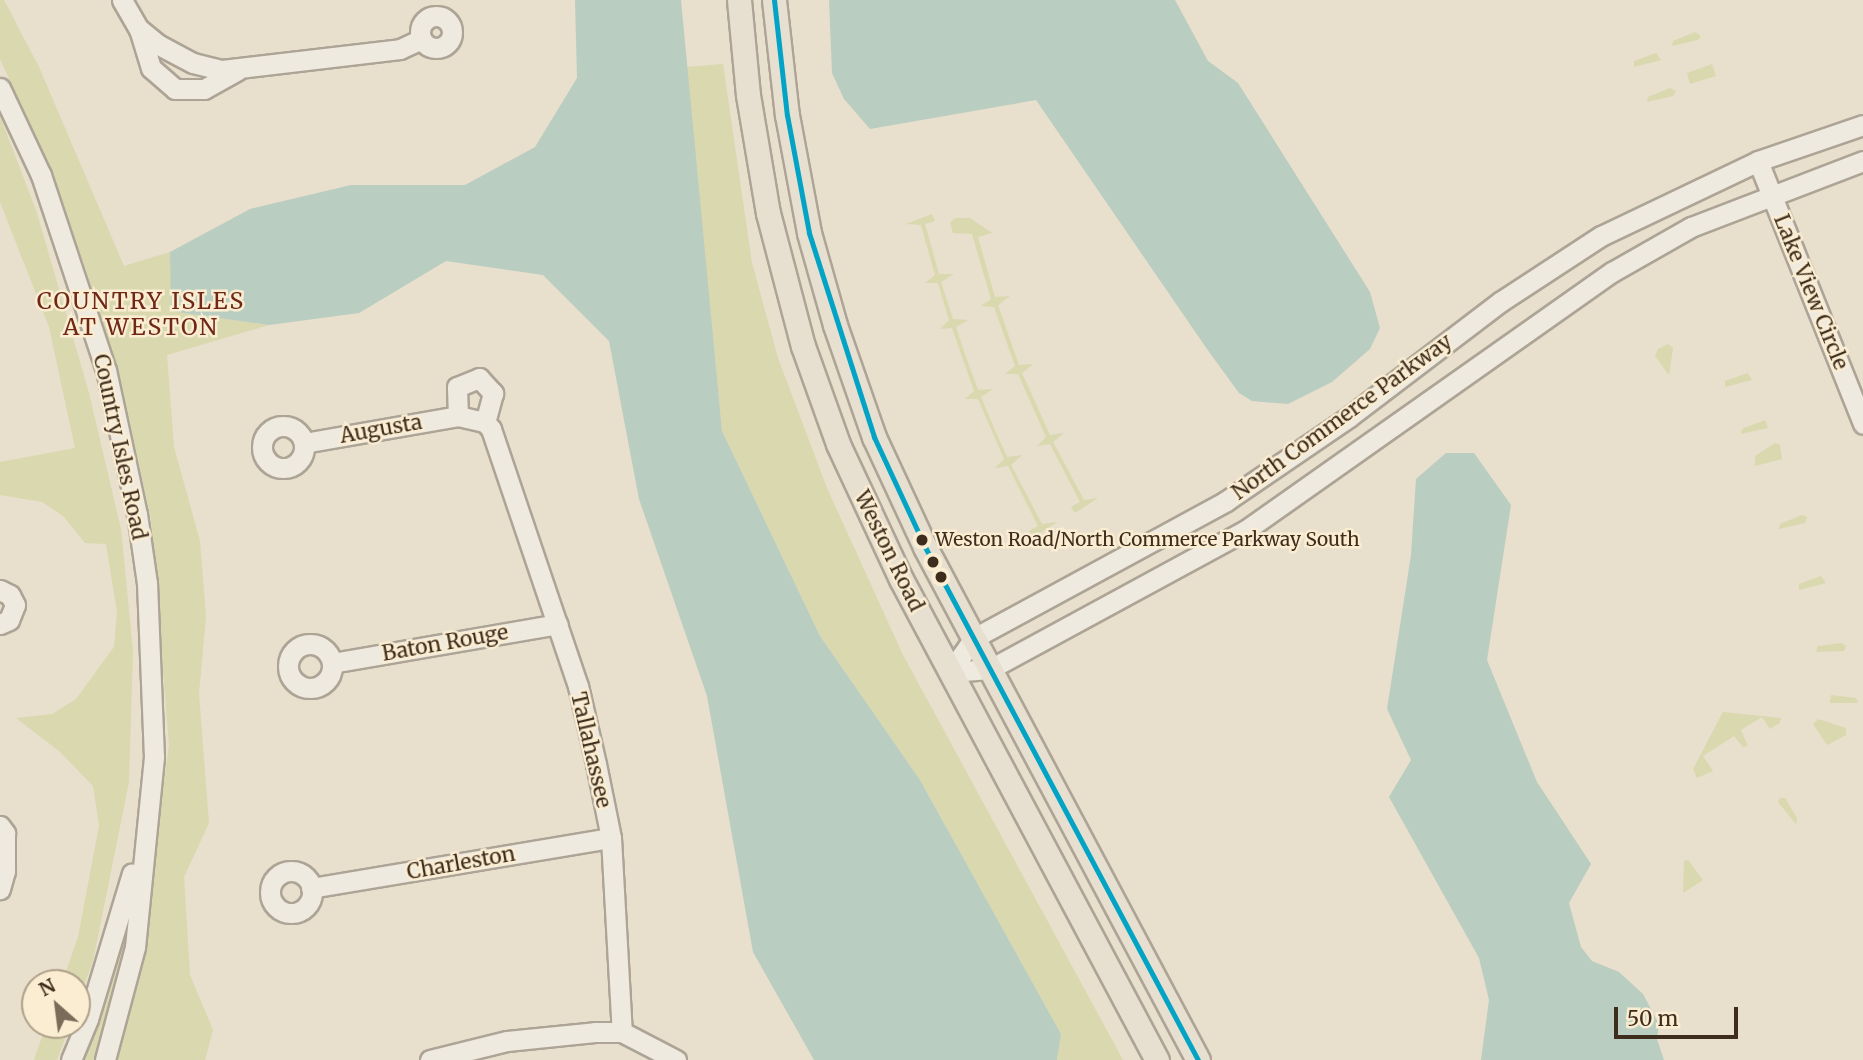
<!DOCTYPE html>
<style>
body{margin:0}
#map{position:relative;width:1863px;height:1060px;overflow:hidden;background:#e8dfcd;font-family:Merriweather,serif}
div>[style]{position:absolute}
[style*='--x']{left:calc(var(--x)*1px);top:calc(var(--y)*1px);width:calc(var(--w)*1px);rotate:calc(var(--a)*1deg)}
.green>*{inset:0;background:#d9d8ae}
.water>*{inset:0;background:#b9cdc0}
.roads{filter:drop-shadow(2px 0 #ada496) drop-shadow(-2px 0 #ada496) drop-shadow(0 2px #ada496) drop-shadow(0 -2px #ada496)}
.minor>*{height:19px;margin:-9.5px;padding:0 9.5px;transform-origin:9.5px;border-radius:9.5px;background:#efeae0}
.minor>.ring{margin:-9.5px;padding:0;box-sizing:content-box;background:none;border:19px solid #efeae0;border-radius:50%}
.major>*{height:23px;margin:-11.5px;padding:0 11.5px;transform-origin:11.5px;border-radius:11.5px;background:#e7e0d0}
.bus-1>*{height:5px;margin:-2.5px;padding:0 2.5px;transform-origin:2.5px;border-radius:2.5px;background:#03a3c5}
.dots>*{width:19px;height:19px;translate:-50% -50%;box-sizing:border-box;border:4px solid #faedd2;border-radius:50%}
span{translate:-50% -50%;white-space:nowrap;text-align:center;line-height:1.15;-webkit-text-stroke:5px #faedd2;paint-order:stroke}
.bus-label{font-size:19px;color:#3e2c1c}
.left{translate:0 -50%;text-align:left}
.street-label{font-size:21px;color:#3e2c1c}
.neighbourhood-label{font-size:23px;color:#702716;letter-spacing:2px}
.north{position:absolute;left:21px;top:969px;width:70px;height:70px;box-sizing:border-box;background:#faedd2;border:2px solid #afa089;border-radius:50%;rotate:332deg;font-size:19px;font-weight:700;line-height:28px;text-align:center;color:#3e2c1c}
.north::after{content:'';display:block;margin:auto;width:24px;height:32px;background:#7a6b5a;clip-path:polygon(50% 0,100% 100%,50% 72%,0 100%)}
.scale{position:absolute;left:1614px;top:1007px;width:124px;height:32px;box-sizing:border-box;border:4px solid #3e2c1c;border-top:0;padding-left:9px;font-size:21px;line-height:24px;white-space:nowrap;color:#3e2c1c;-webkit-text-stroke:5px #faedd2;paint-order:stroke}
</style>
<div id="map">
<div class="green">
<i style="clip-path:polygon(0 0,4px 0,39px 67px,124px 266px,170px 252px,172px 311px,269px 325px,167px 355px,174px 447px,200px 541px,206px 616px,199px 694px,209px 823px,184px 877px,190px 975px,213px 1030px,205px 1060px,71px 1060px,113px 944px,151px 878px,169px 745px,151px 519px,119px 376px,83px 261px,35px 134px,0 59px)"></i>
<i style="clip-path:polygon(1695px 32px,1701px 36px,1698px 40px,1672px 46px,1673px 41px)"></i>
<i style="clip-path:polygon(1656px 53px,1661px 60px,1634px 67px,1634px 61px)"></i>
<i style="clip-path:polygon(723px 64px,752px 263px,778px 358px,827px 488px,903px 655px,1123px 1060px,1057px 1060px,1061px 1034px,920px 780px,820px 636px,722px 431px,686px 67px)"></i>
<i style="clip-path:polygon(1712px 64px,1716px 76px,1690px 84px,1687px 73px)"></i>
<i style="clip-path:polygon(1670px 88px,1676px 91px,1673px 96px,1647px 102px,1648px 97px)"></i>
<i style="clip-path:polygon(0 116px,37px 213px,89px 393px,121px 529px,133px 651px,129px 782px,93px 961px,77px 1005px,77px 983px,62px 983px,78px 937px,99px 826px,93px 786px,59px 751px,16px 718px,52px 714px,76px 699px,114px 647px,117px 612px,106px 544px,85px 543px,63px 516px,42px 502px,0 495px,0 462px,75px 448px,49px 327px,0 202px)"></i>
<i style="clip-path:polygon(932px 214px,935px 221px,925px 224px,939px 274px,954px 274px,941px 282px,953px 319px,968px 320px,956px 327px,966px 357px,978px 390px,993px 389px,981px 397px,994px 428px,1007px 457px,1022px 455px,1011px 465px,1042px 524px,1057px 522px,1034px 537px,1029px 531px,1038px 526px,1008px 466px,995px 468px,1004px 459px,978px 399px,965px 399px,974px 391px,952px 328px,940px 329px,949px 320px,938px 283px,925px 283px,935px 275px,921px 225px,906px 224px)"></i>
<i style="clip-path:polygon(955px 218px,970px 218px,992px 233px,978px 237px,995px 297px,1010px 296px,998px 305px,1019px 365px,1033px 364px,1022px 373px,1050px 435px,1064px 433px,1053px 442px,1084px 500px,1098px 498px,1075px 513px,1071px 507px,1080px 502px,1050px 444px,1037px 446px,1046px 437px,1018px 374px,1005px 374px,1015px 366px,994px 307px,981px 306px,991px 299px,972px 234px,953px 233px,950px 223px)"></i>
<i style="clip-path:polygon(1668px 344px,1673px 348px,1669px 375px,1655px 356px,1658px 349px)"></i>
<i style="clip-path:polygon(1748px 373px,1752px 380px,1725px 387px,1725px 381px)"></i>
<i style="clip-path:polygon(1765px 420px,1768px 428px,1741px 434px,1742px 429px)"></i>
<i style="clip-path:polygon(1775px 443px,1780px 445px,1782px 459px,1755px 466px,1755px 456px)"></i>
<i style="clip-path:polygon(1802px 515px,1807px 517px,1805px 523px,1779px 529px,1780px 524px)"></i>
<i style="clip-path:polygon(1821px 576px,1826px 583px,1799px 590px,1799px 584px)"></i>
<i style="clip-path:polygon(1842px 643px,1846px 646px,1844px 651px,1816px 652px,1818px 646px)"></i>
<i style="clip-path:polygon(1831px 695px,1856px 698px,1858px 703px,1830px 703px)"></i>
<i style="clip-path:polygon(1723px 712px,1781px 718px,1780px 723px,1770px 729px,1762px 717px,1741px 730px,1748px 746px,1743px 747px,1734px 736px,1703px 756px,1713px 771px,1697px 778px,1693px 769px)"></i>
<i style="clip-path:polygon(1818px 719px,1846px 728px,1846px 735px,1827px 745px,1813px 724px)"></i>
<i style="clip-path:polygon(1780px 798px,1785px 798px,1797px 818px,1796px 824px,1778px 802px)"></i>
<i style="clip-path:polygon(1688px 860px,1703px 880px,1683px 893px,1684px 861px)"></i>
<i style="clip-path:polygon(46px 1025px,70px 1025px,57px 1060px,34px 1060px)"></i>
</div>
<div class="water">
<i style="clip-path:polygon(575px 0,681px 0,722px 431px,820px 636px,920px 780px,1061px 1034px,1057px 1060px,814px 1060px,753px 952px,707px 696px,639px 499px,609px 341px,543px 275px,446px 261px,359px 313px,269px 325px,171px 311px,170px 252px,250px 209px,351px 185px,465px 185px,535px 147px,577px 78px)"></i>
<i style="clip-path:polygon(829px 0,1175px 0,1208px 61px,1238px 83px,1370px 292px,1380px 328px,1370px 349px,1332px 382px,1288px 404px,1252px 401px,1239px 393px,1207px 349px,1036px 100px,870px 129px,844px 99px,832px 73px)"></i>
<i style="clip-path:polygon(1446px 453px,1474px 453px,1511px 505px,1487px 660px,1537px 782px,1591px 864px,1569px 903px,1581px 947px,1592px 961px,1619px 972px,1643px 994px,1659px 1024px,1657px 1039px,1664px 1060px,1481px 1060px,1489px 1000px,1479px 958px,1389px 797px,1411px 760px,1387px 709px,1411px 555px,1416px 479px)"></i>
</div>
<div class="roads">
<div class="minor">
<i style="--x:122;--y:0;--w:34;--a:60"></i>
<i style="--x:139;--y:29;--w:26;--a:39"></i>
<i style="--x:159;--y:45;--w:38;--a:28"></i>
<i style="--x:193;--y:63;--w:30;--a:14"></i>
<i style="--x:222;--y:70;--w:179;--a:-6.7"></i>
<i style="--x:400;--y:49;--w:23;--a:-25"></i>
<i class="ring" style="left:420px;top:16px;width:13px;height:13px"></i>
<i style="--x:139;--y:29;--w:41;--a:72.9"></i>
<i style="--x:151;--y:68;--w:32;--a:41"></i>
<i style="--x:175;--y:89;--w:29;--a:0"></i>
<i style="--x:204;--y:89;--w:37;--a:-29"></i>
<i style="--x:0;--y:88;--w:96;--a:64.8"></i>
<i style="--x:41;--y:175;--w:206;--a:71.6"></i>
<i style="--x:106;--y:370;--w:147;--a:77.9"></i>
<i style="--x:137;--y:514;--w:70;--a:81.8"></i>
<i style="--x:147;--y:583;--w:174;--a:87.7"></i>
<i style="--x:154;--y:757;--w:191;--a:95.7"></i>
<i style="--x:135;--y:947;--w:117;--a:104.9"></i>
<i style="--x:1758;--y:161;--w:283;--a:68.2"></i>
<i style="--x:458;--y:416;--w:29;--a:-92"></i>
<i style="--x:457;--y:387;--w:24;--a:-22"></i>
<i style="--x:479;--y:378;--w:21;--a:47"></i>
<i style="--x:493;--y:393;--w:30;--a:105"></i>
<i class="ring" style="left:262px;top:426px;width:23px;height:23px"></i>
<i style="--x:304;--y:443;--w:156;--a:-9.9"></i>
<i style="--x:458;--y:416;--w:28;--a:13"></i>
<i style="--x:485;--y:422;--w:9;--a:49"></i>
<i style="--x:491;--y:429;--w:271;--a:71.3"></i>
<i style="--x:578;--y:686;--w:80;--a:77"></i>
<i style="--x:596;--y:764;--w:76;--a:78.5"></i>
<i style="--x:611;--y:838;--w:194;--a:86.8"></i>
<i style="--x:0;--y:590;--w:11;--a:27"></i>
<i style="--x:10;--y:595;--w:11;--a:63"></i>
<i style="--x:15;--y:605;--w:16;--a:112"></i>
<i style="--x:9;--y:620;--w:10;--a:156"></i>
<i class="ring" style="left:288px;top:644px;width:25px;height:25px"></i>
<i style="--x:332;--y:663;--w:229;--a:-9.8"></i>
<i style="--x:950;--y:672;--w:42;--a:-54.8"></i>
<i style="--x:974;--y:638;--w:287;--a:-28.5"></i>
<i style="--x:1226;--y:501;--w:149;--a:-34.3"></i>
<i style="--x:1349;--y:417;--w:190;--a:-37.3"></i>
<i style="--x:1500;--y:302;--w:121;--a:-33.2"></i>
<i style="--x:1601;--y:236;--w:174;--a:-25.5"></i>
<i style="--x:1758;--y:161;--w:111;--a:-18.9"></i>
<i style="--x:950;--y:672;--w:40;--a:-4.3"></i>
<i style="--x:990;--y:669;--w:291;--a:-28.5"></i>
<i style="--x:1246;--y:530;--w:448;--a:-35.2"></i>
<i style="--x:1612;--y:272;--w:91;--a:-29.7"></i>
<i style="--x:1691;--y:227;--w:184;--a:-21"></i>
<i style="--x:0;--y:826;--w:9;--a:54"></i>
<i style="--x:5;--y:833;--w:38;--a:90"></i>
<i style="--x:5;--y:871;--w:19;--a:106"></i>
<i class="ring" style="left:270px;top:871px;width:23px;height:23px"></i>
<i style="--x:311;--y:888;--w:304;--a:-9.5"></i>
<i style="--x:71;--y:1060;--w:44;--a:-67.5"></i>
<i style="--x:88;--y:1019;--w:152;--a:-73.2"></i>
<i style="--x:430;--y:1060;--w:79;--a:-13.9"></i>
<i style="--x:507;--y:1041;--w:88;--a:-5.8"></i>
<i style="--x:595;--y:1032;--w:27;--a:0"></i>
<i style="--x:622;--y:1032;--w:61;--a:27.4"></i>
</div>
<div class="major">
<i style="--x:739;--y:0;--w:95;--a:84.6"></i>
<i style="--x:748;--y:95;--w:120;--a:80.4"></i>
<i style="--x:768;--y:213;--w:138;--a:75.3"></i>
<i style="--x:803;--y:346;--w:104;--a:70.3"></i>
<i style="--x:838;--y:444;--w:149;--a:65"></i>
<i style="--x:901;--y:579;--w:545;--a:61.98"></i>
<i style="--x:774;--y:0;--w:116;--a:83.6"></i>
<i style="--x:787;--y:115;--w:120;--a:79.4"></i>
<i style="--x:809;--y:233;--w:96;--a:74.2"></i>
<i style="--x:835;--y:325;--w:119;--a:70.8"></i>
<i style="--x:874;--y:437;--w:121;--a:65.1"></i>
<i style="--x:925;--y:547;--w:581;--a:61.98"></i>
</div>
</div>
<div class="bus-1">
<i style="--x:774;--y:0;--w:116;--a:83.6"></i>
<i style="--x:787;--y:115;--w:120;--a:79.4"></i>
<i style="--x:809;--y:233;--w:214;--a:72.3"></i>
<i style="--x:874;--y:437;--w:121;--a:65.1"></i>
<i style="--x:925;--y:547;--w:581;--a:61.98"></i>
</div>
<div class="dots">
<i style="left:922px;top:540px;background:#3e2c1c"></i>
<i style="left:933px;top:562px;background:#3e2c1c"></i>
<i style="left:941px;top:577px;background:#3e2c1c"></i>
</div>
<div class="bus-label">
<span class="left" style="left:935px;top:540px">Weston Road/North Commerce Parkway South</span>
</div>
<div class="street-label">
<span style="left:1811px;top:292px;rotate:68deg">Lake View Circle</span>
<span style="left:1342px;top:417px;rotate:-36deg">North Commerce Parkway</span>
<span style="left:381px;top:429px;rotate:-10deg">Augusta</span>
<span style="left:120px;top:447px;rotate:78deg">Country Isles Road</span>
<span style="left:889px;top:551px;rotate:64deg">Weston Road</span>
<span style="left:445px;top:643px;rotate:-10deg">Baton Rouge</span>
<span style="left:591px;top:750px;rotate:77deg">Tallahassee</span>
<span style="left:461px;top:863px;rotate:-10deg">Charleston</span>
</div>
<div class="neighbourhood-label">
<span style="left:141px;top:314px">COUNTRY ISLES<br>AT WESTON</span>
</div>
<div class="north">N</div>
<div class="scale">50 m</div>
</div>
